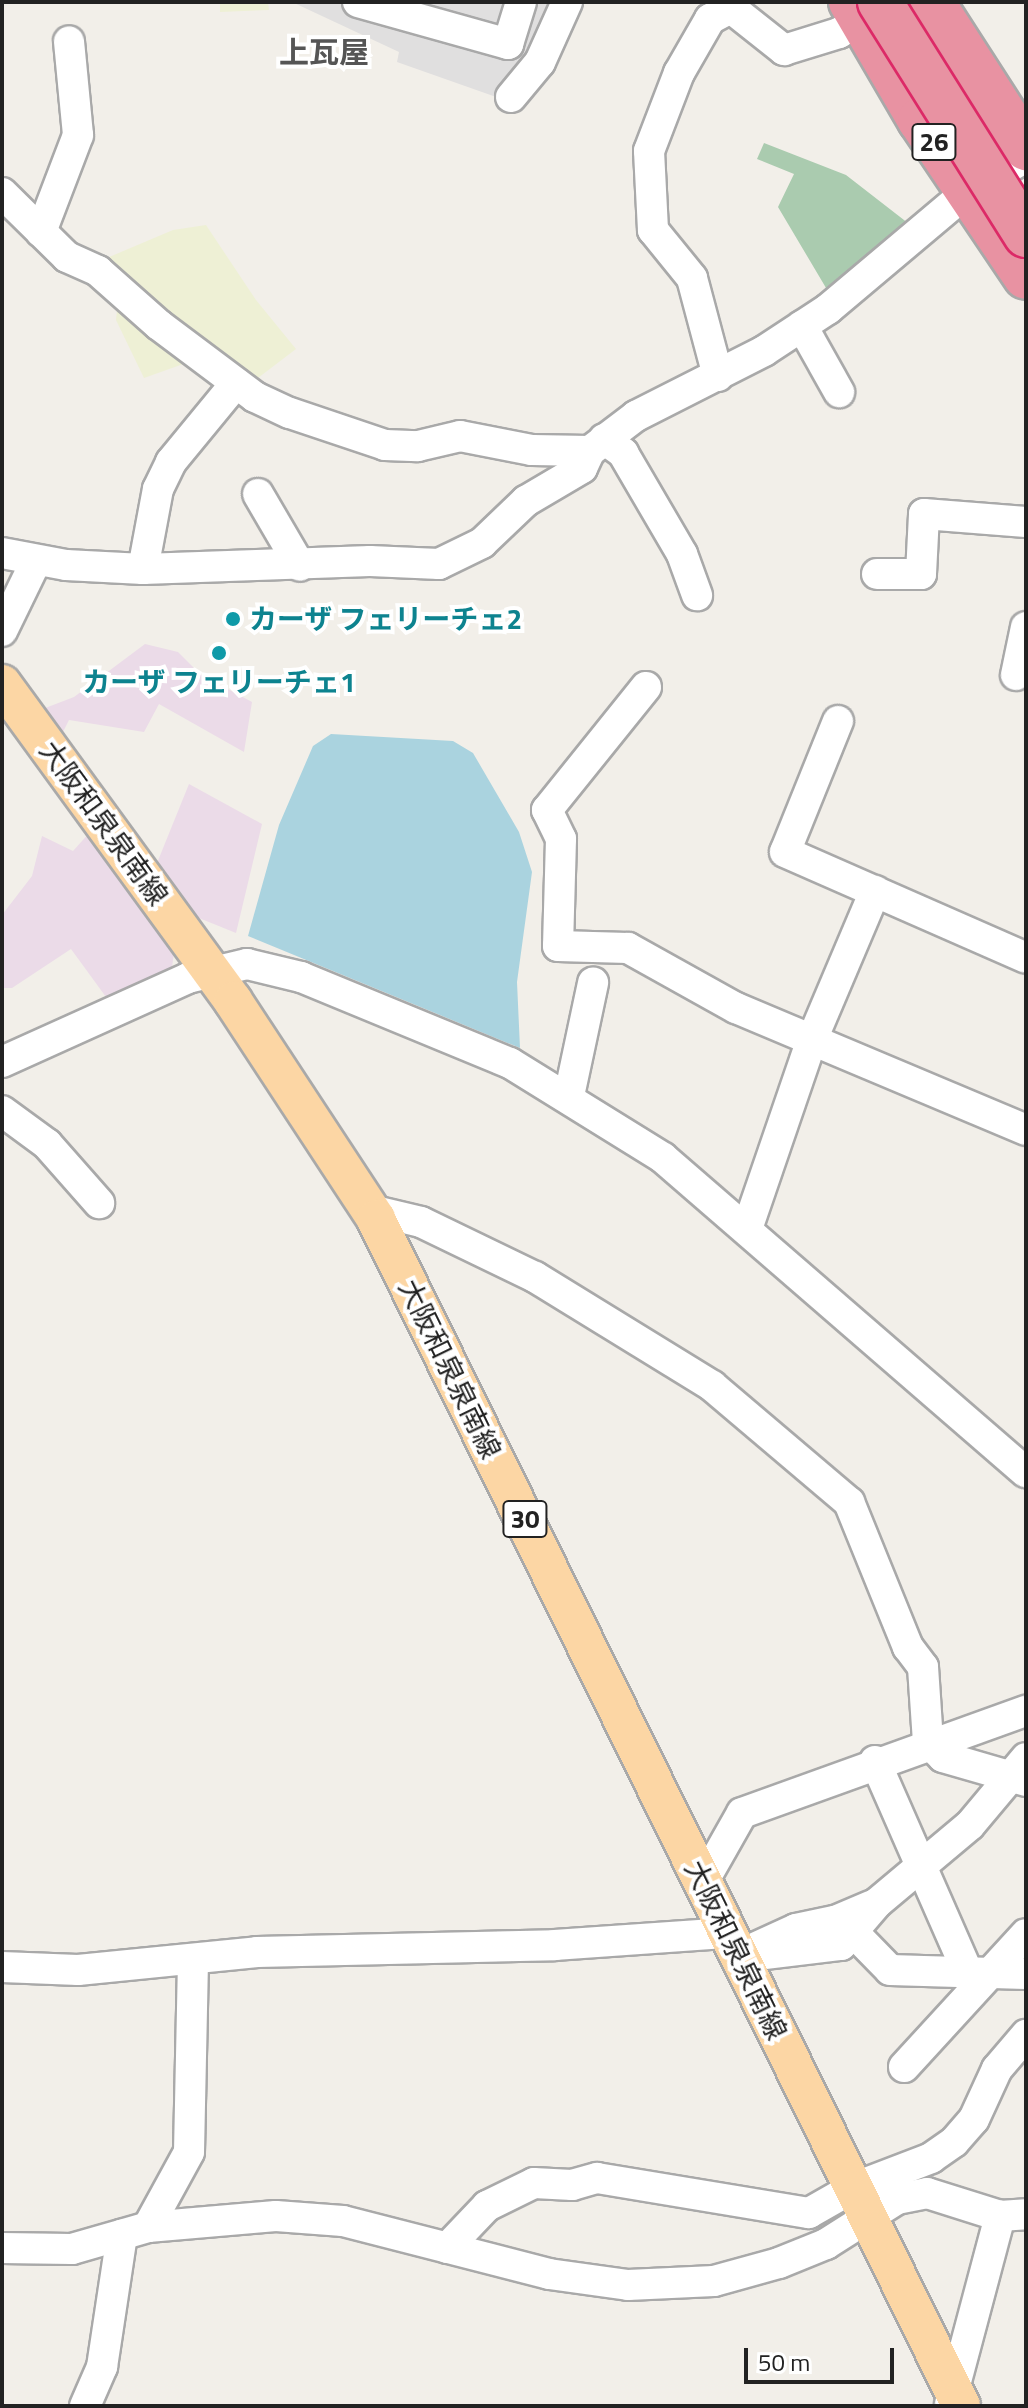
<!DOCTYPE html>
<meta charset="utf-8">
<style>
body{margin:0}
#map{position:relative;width:1028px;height:2408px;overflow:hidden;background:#f2efe9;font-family:"Titillium Web","Noto Sans JP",sans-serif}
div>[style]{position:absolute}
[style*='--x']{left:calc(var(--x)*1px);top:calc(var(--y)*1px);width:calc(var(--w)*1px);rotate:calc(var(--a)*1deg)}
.residential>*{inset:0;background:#e0dfdf}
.industrial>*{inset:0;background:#ebdbe8}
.farmland>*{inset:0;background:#eef0d5}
.cemetery>*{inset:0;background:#aacbaf}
.water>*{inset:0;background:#aad3df}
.roads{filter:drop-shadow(2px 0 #a9a9a9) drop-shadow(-2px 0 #a9a9a9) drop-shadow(0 2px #a9a9a9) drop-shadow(0 -2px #a9a9a9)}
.minor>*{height:30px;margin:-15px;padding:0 15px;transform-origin:15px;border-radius:15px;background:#fff}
.major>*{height:38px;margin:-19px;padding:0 19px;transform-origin:19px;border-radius:19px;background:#fcd6a4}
.highway>*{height:44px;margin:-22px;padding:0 22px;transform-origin:22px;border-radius:22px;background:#e892a2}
.bridges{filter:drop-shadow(2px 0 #dc2a67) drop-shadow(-2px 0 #dc2a67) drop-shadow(0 2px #dc2a67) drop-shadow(0 -2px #dc2a67)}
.highway-bridge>*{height:44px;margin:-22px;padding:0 22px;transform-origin:22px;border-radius:22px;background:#e892a2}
.dots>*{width:22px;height:22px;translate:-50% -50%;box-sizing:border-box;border:4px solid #fff;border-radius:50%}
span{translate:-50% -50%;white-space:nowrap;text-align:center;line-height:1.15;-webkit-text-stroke:8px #fff;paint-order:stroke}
.shield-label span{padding:2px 6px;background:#fff;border:2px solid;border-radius:6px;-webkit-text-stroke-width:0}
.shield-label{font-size:26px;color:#222;font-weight:700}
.culture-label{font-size:28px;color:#0d838f;font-weight:700}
.left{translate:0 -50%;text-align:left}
.street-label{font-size:28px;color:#222}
.neighbourhood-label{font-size:30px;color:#555;font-weight:700}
.frame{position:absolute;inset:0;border:4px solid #222;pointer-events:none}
.scale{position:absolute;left:744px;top:2348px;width:150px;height:36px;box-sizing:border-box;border:4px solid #222;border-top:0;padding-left:10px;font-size:24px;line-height:28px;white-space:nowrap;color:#222;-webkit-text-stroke:6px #fff;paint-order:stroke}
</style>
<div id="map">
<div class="residential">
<i style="clip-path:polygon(292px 2px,559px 2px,499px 98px,397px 62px,399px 52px)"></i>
</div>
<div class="industrial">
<i style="clip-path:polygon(145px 644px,178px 652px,200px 674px,252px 702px,244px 752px,159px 704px,144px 732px,69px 720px,60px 738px,40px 710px,74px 697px)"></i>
<i style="clip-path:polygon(189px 784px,262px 824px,236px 933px,189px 914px,155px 868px)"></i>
<i style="clip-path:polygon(91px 831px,175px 946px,172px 967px,106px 997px,71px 949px,12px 988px,2px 988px,2px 915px,32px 876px,42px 836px,73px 851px)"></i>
</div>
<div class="farmland">
<i style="clip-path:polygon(220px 2px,268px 2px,269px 10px,220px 12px)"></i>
<i style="clip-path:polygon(206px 225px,256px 300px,296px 349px,250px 384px,95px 263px,173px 230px)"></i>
<i style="clip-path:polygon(118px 301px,186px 363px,144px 378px,116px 320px)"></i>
</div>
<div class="cemetery">
<i style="clip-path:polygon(764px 143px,846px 175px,913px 227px,832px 298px,778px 207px,794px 174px,757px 159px)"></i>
</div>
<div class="water">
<i style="clip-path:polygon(331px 734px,453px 741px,473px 753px,519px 832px,532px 872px,517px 982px,520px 1048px,248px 936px,279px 825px,313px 746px)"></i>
</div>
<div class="roads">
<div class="minor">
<i style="--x:358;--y:2;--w:156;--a:15.6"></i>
<i style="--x:508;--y:44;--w:44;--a:-72.8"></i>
<i style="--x:511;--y:97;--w:45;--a:-50.4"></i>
<i style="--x:540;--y:62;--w:66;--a:-65.8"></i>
<i style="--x:2;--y:193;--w:91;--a:44.6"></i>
<i style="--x:67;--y:257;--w:34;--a:24"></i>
<i style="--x:98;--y:271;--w:81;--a:41.5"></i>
<i style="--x:159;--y:325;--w:120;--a:36.9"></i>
<i style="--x:255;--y:397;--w:38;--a:25"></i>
<i style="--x:290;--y:413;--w:100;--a:18.6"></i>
<i style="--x:385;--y:445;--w:33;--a:2"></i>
<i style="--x:418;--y:446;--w:43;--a:-13.4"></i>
<i style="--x:460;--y:436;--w:73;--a:11"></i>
<i style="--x:532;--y:450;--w:58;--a:1"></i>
<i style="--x:590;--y:451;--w:58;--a:-37.3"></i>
<i style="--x:636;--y:416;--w:144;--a:-26.9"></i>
<i style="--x:764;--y:351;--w:77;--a:-33.3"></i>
<i style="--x:828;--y:309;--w:182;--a:-40.1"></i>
<i style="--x:967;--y:192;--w:69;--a:-30.7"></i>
<i style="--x:41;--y:232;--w:104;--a:-69.1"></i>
<i style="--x:78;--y:135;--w:94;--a:-95.5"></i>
<i style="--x:802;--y:326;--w:76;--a:60.7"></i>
<i style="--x:718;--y:376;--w:101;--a:-104.9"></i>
<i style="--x:692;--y:278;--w:62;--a:-129.1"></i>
<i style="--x:653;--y:230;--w:79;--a:-92.9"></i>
<i style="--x:649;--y:151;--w:84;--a:-69"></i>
<i style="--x:679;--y:73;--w:62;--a:-60.1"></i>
<i style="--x:710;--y:19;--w:24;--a:-28"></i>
<i style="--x:731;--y:8;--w:68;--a:38.4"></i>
<i style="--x:784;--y:50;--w:58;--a:-17.2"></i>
<i style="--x:839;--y:33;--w:25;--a:-32"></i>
<i style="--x:604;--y:439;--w:24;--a:36"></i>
<i style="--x:623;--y:453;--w:117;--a:59.7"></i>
<i style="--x:682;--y:554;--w:44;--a:69.9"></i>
<i style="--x:258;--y:494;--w:83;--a:59.7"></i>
<i style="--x:2;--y:553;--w:65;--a:10.6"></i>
<i style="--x:66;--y:565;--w:77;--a:3"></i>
<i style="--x:143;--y:569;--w:227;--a:-2"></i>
<i style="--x:370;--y:561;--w:69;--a:2.5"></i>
<i style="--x:439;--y:564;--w:48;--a:-26"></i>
<i style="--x:482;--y:543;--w:61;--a:-43.7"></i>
<i style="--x:526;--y:501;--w:65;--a:-30.5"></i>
<i style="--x:582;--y:468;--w:19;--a:-65"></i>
<i style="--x:143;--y:569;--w:81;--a:-79.4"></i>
<i style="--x:158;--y:489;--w:30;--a:-64"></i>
<i style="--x:171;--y:462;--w:102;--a:-50.6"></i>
<i style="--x:877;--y:574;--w:44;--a:0"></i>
<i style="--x:921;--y:574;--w:60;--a:-87.1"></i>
<i style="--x:924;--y:514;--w:102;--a:4.5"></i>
<i style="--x:2;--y:631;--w:78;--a:-64.1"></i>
<i style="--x:1016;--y:675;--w:49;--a:-78.2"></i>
<i style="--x:646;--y:687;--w:158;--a:128.8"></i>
<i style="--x:547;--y:810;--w:32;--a:64"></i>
<i style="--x:561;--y:839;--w:107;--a:91.6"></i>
<i style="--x:558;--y:946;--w:70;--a:1.6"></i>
<i style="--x:628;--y:948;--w:124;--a:29.1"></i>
<i style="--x:736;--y:1008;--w:315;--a:22.8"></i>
<i style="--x:838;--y:721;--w:141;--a:112"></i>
<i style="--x:785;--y:852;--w:263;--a:23.7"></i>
<i style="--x:2;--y:1062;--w:204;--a:-24.3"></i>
<i style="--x:188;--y:978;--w:61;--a:-13.3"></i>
<i style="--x:247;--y:964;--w:56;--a:13.5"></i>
<i style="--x:301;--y:977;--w:226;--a:22.4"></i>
<i style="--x:510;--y:1063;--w:180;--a:31.8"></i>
<i style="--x:663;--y:1158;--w:480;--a:40.9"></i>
<i style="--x:569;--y:1096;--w:116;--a:-78"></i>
<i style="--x:2;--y:1111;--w:56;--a:36.3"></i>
<i style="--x:47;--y:1144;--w:79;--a:48.6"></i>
<i style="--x:371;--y:1210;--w:51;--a:13.5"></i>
<i style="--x:421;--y:1222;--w:127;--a:25.8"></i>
<i style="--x:535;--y:1277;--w:208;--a:31.6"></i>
<i style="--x:712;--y:1386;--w:180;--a:40.3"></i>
<i style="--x:849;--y:1502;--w:157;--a:67.9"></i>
<i style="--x:908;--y:1647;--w:25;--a:53"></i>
<i style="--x:923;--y:1667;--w:75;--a:86.2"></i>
<i style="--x:928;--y:1742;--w:21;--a:45"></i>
<i style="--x:943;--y:1757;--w:86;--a:16.1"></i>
<i style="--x:747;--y:1229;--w:198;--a:-71.1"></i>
<i style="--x:811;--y:1042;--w:164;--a:-67"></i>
<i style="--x:875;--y:1761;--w:232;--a:66.3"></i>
<i style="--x:703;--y:1882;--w:79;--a:-60.5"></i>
<i style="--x:742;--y:1813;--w:302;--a:-19.8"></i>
<i style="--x:852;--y:1931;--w:54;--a:45.7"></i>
<i style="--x:890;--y:1970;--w:136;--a:1.7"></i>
<i style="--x:748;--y:1951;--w:53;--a:-24.6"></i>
<i style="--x:796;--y:1929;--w:40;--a:-12"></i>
<i style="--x:835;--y:1921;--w:39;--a:-23"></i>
<i style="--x:740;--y:1957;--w:102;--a:-6.8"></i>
<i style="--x:841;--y:1945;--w:55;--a:-49.4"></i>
<i style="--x:877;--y:1903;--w:121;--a:-40"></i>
<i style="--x:970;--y:1825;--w:87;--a:-50.1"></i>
<i style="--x:2;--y:1967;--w:76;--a:2.3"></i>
<i style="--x:78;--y:1970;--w:180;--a:-5.7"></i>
<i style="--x:257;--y:1952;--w:298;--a:-1.3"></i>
<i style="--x:555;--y:1945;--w:173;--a:-4"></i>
<i style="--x:904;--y:2067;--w:180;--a:-47.5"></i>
<i style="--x:148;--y:2227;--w:85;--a:-61.3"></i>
<i style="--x:189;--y:2152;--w:193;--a:-88.8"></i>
<i style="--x:2;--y:2248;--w:70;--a:0.8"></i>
<i style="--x:72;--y:2249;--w:79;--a:-16.1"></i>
<i style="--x:148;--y:2227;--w:128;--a:-4.9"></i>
<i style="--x:276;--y:2216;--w:67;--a:4.3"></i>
<i style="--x:343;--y:2221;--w:213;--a:14.4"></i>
<i style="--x:549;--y:2274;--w:80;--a:7.9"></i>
<i style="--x:628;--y:2285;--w:86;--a:-2.7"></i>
<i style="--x:714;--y:2281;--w:67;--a:-15.5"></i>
<i style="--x:779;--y:2263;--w:51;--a:-22"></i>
<i style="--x:826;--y:2244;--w:84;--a:-32.4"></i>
<i style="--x:897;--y:2199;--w:31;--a:-11"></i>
<i style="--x:927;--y:2193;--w:77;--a:17.5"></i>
<i style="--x:1000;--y:2216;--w:26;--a:-4"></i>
<i style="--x:447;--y:2248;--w:58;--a:-46.4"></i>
<i style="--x:487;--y:2206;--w:52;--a:-26.1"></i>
<i style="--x:534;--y:2183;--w:38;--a:3"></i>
<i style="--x:572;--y:2185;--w:26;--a:-16"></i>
<i style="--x:597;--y:2178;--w:215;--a:9.4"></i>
<i style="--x:809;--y:2213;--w:51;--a:-29.6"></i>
<i style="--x:853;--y:2188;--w:84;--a:-21"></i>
<i style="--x:931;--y:2158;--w:28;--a:-35"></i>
<i style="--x:954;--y:2142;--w:30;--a:-49"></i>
<i style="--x:974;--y:2119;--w:55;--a:-65.3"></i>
<i style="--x:997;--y:2069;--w:45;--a:-49.5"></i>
<i style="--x:950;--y:2404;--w:195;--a:-75.1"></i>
<i style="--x:85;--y:2406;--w:43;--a:-66.4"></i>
<i style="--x:102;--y:2367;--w:134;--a:-81.4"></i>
</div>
<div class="major">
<i style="--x:2;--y:684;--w:392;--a:53.9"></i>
<i style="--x:233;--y:1001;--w:261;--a:56.7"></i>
<i style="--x:376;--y:1219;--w:1323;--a:63.76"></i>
</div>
<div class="highway">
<i style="--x:851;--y:2;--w:137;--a:59.7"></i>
<i style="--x:920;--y:120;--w:189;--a:56"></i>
<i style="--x:932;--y:2;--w:174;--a:57.2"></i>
</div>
</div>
<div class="bridges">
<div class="highway-bridge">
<i style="--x:880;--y:2;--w:275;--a:57.9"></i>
</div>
</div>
<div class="dots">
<i style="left:233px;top:619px;background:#0f9aa8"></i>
<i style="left:219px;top:653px;background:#0f9aa8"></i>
</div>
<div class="shield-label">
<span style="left:934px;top:142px">26</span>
<span style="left:525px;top:1519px">30</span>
</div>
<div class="culture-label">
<span class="left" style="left:249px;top:619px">カーザ フェリーチェ2</span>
<span style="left:219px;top:682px">カーザ フェリーチェ1</span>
</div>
<div class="street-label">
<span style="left:104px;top:823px;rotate:54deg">大阪和泉泉南線</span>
<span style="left:450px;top:1369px;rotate:64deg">大阪和泉泉南線</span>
<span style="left:736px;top:1950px;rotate:64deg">大阪和泉泉南線</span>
</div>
<div class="neighbourhood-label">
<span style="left:324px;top:52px">上瓦屋</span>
</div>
<div class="frame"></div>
<div class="scale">50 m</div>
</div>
